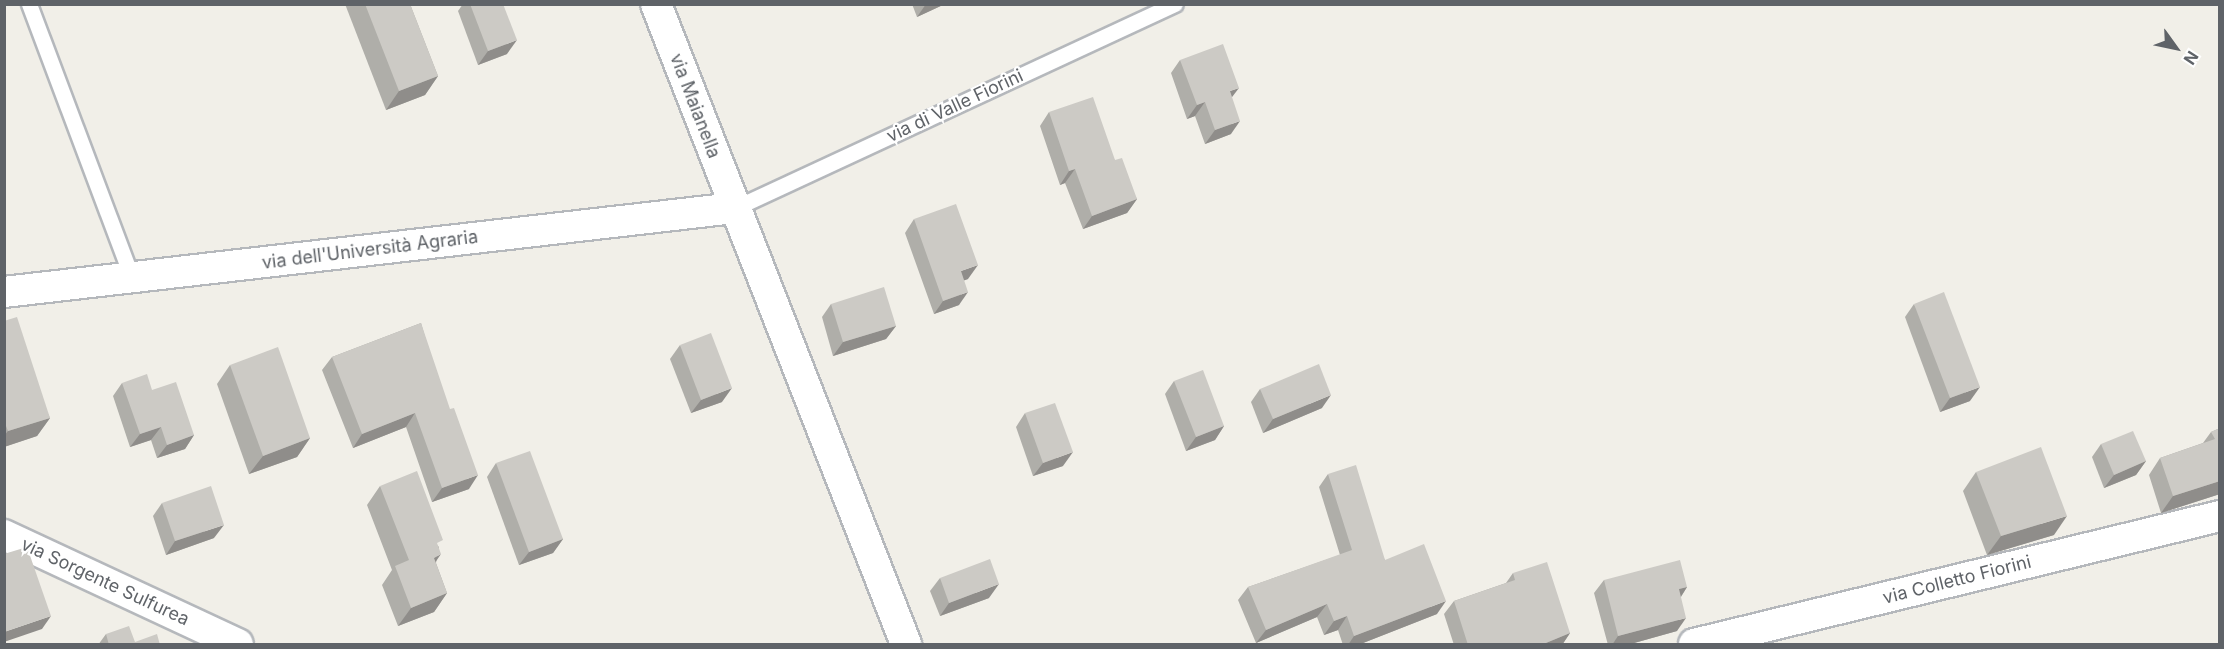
<!DOCTYPE html>
<meta charset="utf-8">
<style>
body{margin:0}
#map{position:relative;width:2224px;height:649px;overflow:hidden;background:#f1efe8;font-family:Inter,sans-serif}
div>[style]{position:absolute}
[style*='--x']{left:calc(var(--x)*1px);top:calc(var(--y)*1px);width:calc(var(--w)*1px);rotate:calc(var(--a)*1deg)}
.roads{filter:drop-shadow(2px 0 #b5b8bc) drop-shadow(-2px 0 #b5b8bc) drop-shadow(0 2px #b5b8bc) drop-shadow(0 -2px #b5b8bc)}
.lane>*{height:15px;margin:-7.5px;padding:0 7.5px;transform-origin:7.5px;border-radius:7.5px;background:#fff}
.street>*{height:30px;margin:-15px;padding:0 15px;transform-origin:15px;border-radius:15px;background:#fff}
.wall>*{inset:0;background:#afaea9}
.shaded-wall>*{inset:0;background:#8f8d8a}
.building>*{inset:0;background:#cccac5}
span{translate:-50% -50%;white-space:nowrap;text-align:center;line-height:1.15;-webkit-text-stroke:4.5px #fff;paint-order:stroke}
.street-label{font-size:18px;color:#5f6368}
.frame{position:absolute;inset:0;border:6px solid #5f6368;pointer-events:none}
.north{position:absolute;left:2146px;top:18px;width:60px;height:60px;-webkit-text-stroke:4px #fff;paint-order:stroke;rotate:123deg;font-size:16px;font-weight:700;line-height:24px;text-align:center;color:#5f6368}
.north::after{content:'';display:block;margin:auto;width:21px;height:27px;background:#5f6368;clip-path:polygon(50% 0,100% 100%,50% 72%,0 100%)}
</style>
<div id="map">
<div class="roads">
<div class="lane">
<i style="--x:29;--y:4;--w:293;--a:69.4"></i>
<i style="--x:735;--y:208;--w:485;--a:-24.9"></i>
</div>
<div class="street">
<i style="--x:656;--y:4;--w:687;--a:68.66"></i>
<i style="--x:4;--y:292;--w:736;--a:-6.56"></i>
<i style="--x:4;--y:535;--w:258;--a:25"></i>
<i style="--x:1694;--y:644;--w:541;--a:-13.68"></i>
</div>
</div>
<div class="wall">
<i style="clip-path:polygon(345px 4px,410px 4px,438px 76px,425px 95px,386px 110px)"></i>
<i style="clip-path:polygon(463px 4px,503px 4px,507px 54px,478px 65px,458px 11px)"></i>
<i style="clip-path:polygon(912px 4px,945px 4px,917px 17px)"></i>
<i style="clip-path:polygon(1180px 60px,1232px 97px,1231px 134px,1205px 144px,1195px 116px,1187px 119px,1171px 73px)"></i>
<i style="clip-path:polygon(1049px 112px,1115px 160px,1137px 199px,1127px 213px,1083px 229px,1065px 183px,1060px 185px,1040px 126px)"></i>
<i style="clip-path:polygon(914px 219px,968px 279px,964px 280px,959px 305px,934px 314px,905px 233px)"></i>
<i style="clip-path:polygon(831px 304px,896px 326px,886px 339px,833px 356px,822px 317px)"></i>
<i style="clip-path:polygon(1914px 304px,1970px 401px,1940px 412px,1905px 317px)"></i>
<i style="clip-path:polygon(4px 321px,50px 418px,37px 436px,4px 447px)"></i>
<i style="clip-path:polygon(421px 323px,469px 489px,432px 502px,406px 427px,353px 448px,322px 370px,332px 357px)"></i>
<i style="clip-path:polygon(680px 345px,722px 402px,691px 413px,670px 359px)"></i>
<i style="clip-path:polygon(230px 365px,310px 438px,297px 457px,249px 474px,217px 384px)"></i>
<i style="clip-path:polygon(1174px 381px,1224px 426px,1215px 440px,1186px 451px,1165px 394px)"></i>
<i style="clip-path:polygon(122px 383px,152px 390px,194px 435px,185px 449px,157px 458px,151px 440px,130px 447px,113px 396px)"></i>
<i style="clip-path:polygon(1260px 389px,1322px 408px,1263px 433px,1251px 402px)"></i>
<i style="clip-path:polygon(1025px 413px,1063px 466px,1033px 476px,1016px 427px)"></i>
<i style="clip-path:polygon(2220px 428px,2220px 494px,2161px 513px,2149px 475px,2160px 458px,2203px 443px,2211px 432px)"></i>
<i style="clip-path:polygon(2101px 444px,2146px 461px,2136px 475px,2104px 488px,2092px 457px)"></i>
<i style="clip-path:polygon(496px 463px,563px 539px,553px 553px,519px 565px,487px 477px)"></i>
<i style="clip-path:polygon(1976px 472px,2054px 535px,1987px 555px,1963px 491px)"></i>
<i style="clip-path:polygon(1328px 474px,1385px 560px,1437px 614px,1358px 645px,1343px 645px,1338px 630px,1324px 635px,1317px 617px,1256px 643px,1238px 600px,1248px 587px,1340px 555px,1319px 487px)"></i>
<i style="clip-path:polygon(380px 486px,439px 547px,436px 563px,447px 593px,434px 612px,398px 626px,382px 585px,392px 570px,367px 505px)"></i>
<i style="clip-path:polygon(162px 503px,214px 538px,166px 555px,153px 516px)"></i>
<i style="clip-path:polygon(1513px 573px,1570px 633px,1562px 645px,1454px 645px,1444px 614px,1454px 601px,1506px 583px)"></i>
<i style="clip-path:polygon(940px 578px,989px 598px,940px 616px,930px 591px)"></i>
<i style="clip-path:polygon(1604px 580px,1687px 587px,1681px 597px,1677px 631px,1627px 645px,1608px 645px,1594px 593px)"></i>
<i style="clip-path:polygon(106px 634px,135px 642px,160px 645px,98px 645px)"></i>
</div>
<div class="shaded-wall">
<i style="clip-path:polygon(926px 4px,945px 4px,917px 17px)"></i>
<i style="clip-path:polygon(517px 40px,507px 54px,478px 65px,488px 51px)"></i>
<i style="clip-path:polygon(438px 76px,425px 95px,386px 110px,399px 91px)"></i>
<i style="clip-path:polygon(1239px 88px,1229px 101px,1230px 91px)"></i>
<i style="clip-path:polygon(1205px 102px,1195px 116px,1187px 119px,1197px 105px)"></i>
<i style="clip-path:polygon(1240px 121px,1231px 134px,1205px 144px,1215px 130px)"></i>
<i style="clip-path:polygon(1075px 169px,1065px 183px,1060px 185px,1069px 171px)"></i>
<i style="clip-path:polygon(1137px 199px,1127px 213px,1083px 229px,1092px 216px)"></i>
<i style="clip-path:polygon(978px 265px,968px 279px,952px 285px,961px 271px)"></i>
<i style="clip-path:polygon(968px 292px,959px 305px,934px 314px,943px 301px)"></i>
<i style="clip-path:polygon(896px 326px,886px 339px,833px 356px,843px 342px)"></i>
<i style="clip-path:polygon(1980px 387px,1970px 401px,1940px 412px,1950px 398px)"></i>
<i style="clip-path:polygon(732px 388px,722px 402px,691px 413px,701px 400px)"></i>
<i style="clip-path:polygon(1331px 395px,1322px 408px,1263px 433px,1273px 419px)"></i>
<i style="clip-path:polygon(415px 413px,406px 427px,353px 448px,362px 434px)"></i>
<i style="clip-path:polygon(50px 418px,37px 436px,4px 447px,4px 436px,8px 431px)"></i>
<i style="clip-path:polygon(1224px 426px,1215px 440px,1186px 451px,1196px 437px)"></i>
<i style="clip-path:polygon(161px 427px,151px 440px,130px 447px,140px 434px)"></i>
<i style="clip-path:polygon(194px 435px,185px 449px,157px 458px,167px 445px)"></i>
<i style="clip-path:polygon(310px 438px,297px 457px,249px 474px,263px 456px)"></i>
<i style="clip-path:polygon(1073px 452px,1063px 466px,1033px 476px,1043px 463px)"></i>
<i style="clip-path:polygon(2146px 461px,2136px 475px,2104px 488px,2114px 475px)"></i>
<i style="clip-path:polygon(478px 475px,469px 489px,432px 502px,442px 488px)"></i>
<i style="clip-path:polygon(2220px 481px,2220px 494px,2161px 513px,2173px 496px)"></i>
<i style="clip-path:polygon(2067px 516px,2054px 535px,1987px 555px,2001px 536px)"></i>
<i style="clip-path:polygon(224px 525px,214px 538px,166px 555px,175px 541px)"></i>
<i style="clip-path:polygon(563px 539px,553px 553px,519px 565px,529px 552px)"></i>
<i style="clip-path:polygon(441px 554px,428px 573px,434px 558px)"></i>
<i style="clip-path:polygon(999px 584px,989px 598px,940px 616px,949px 603px)"></i>
<i style="clip-path:polygon(1687px 587px,1678px 601px,1679px 589px)"></i>
<i style="clip-path:polygon(447px 593px,434px 612px,398px 626px,411px 608px)"></i>
<i style="clip-path:polygon(1446px 601px,1437px 614px,1358px 645px,1348px 645px,1354px 636px)"></i>
<i style="clip-path:polygon(1327px 604px,1317px 617px,1256px 643px,1266px 630px)"></i>
<i style="clip-path:polygon(51px 616px,42px 629px,4px 642px,4px 632px)"></i>
<i style="clip-path:polygon(1347px 616px,1338px 630px,1324px 635px,1334px 621px)"></i>
<i style="clip-path:polygon(1686px 618px,1677px 631px,1627px 645px,1612px 645px,1618px 636px)"></i>
<i style="clip-path:polygon(1570px 633px,1562px 645px,1541px 645px)"></i>
</div>
<div class="building">
<i style="clip-path:polygon(365px 4px,410px 4px,438px 76px,399px 91px)"></i>
<i style="clip-path:polygon(470px 4px,503px 4px,517px 40px,488px 51px)"></i>
<i style="clip-path:polygon(1223px 44px,1239px 88px,1230px 91px,1240px 121px,1215px 130px,1205px 102px,1197px 105px,1180px 60px)"></i>
<i style="clip-path:polygon(1093px 97px,1115px 160px,1122px 158px,1137px 199px,1092px 216px,1075px 169px,1069px 171px,1049px 112px)"></i>
<i style="clip-path:polygon(956px 204px,978px 265px,961px 271px,968px 292px,943px 301px,914px 219px)"></i>
<i style="clip-path:polygon(884px 287px,896px 326px,843px 342px,831px 304px)"></i>
<i style="clip-path:polygon(1944px 292px,1980px 387px,1950px 398px,1914px 304px)"></i>
<i style="clip-path:polygon(17px 317px,50px 418px,8px 431px,4px 421px,4px 321px)"></i>
<i style="clip-path:polygon(421px 323px,450px 409px,454px 408px,478px 475px,442px 488px,415px 413px,362px 434px,332px 357px)"></i>
<i style="clip-path:polygon(711px 333px,732px 388px,701px 400px,680px 345px)"></i>
<i style="clip-path:polygon(278px 347px,310px 438px,263px 456px,230px 365px)"></i>
<i style="clip-path:polygon(1319px 364px,1331px 395px,1273px 419px,1260px 389px)"></i>
<i style="clip-path:polygon(1203px 370px,1224px 426px,1196px 437px,1174px 381px)"></i>
<i style="clip-path:polygon(147px 374px,152px 390px,176px 382px,194px 435px,167px 445px,161px 427px,140px 434px,122px 383px)"></i>
<i style="clip-path:polygon(1055px 403px,1073px 452px,1043px 463px,1025px 413px)"></i>
<i style="clip-path:polygon(2220px 428px,2220px 481px,2173px 496px,2160px 458px,2215px 439px,2211px 432px)"></i>
<i style="clip-path:polygon(2133px 431px,2146px 461px,2114px 475px,2101px 444px)"></i>
<i style="clip-path:polygon(2041px 447px,2067px 516px,2001px 536px,1976px 472px)"></i>
<i style="clip-path:polygon(530px 451px,563px 539px,529px 552px,496px 463px)"></i>
<i style="clip-path:polygon(1356px 465px,1385px 560px,1424px 544px,1446px 601px,1354px 636px,1347px 616px,1334px 621px,1327px 604px,1266px 630px,1248px 587px,1352px 550px,1328px 474px)"></i>
<i style="clip-path:polygon(417px 471px,443px 540px,437px 543px,441px 554px,434px 558px,447px 593px,411px 608px,395px 566px,409px 560px,380px 486px)"></i>
<i style="clip-path:polygon(211px 486px,224px 525px,175px 541px,162px 503px)"></i>
<i style="clip-path:polygon(27px 547px,51px 616px,4px 632px,4px 554px)"></i>
<i style="clip-path:polygon(990px 559px,999px 584px,949px 603px,940px 578px)"></i>
<i style="clip-path:polygon(1680px 560px,1687px 587px,1679px 589px,1686px 618px,1618px 636px,1604px 580px)"></i>
<i style="clip-path:polygon(1547px 562px,1570px 633px,1541px 645px,1468px 645px,1454px 601px,1515px 580px,1513px 573px)"></i>
<i style="clip-path:polygon(129px 626px,135px 642px,157px 634px,160px 645px,109px 645px,106px 634px)"></i>
</div>
<div class="street-label">
<span style="left:695px;top:106px;rotate:69deg">via Maianella</span>
<span style="left:955px;top:106px;rotate:-25deg">via di Valle Fiorini</span>
<span style="left:370px;top:250px;rotate:-7deg">via dell'Università Agraria</span>
<span style="left:1957px;top:580px;rotate:-14deg">via Colletto Fiorini</span>
<span style="left:105px;top:582px;rotate:25deg">via Sorgente Sulfurea</span>
</div>
<div class="frame"></div>
<div class="north">N</div>
</div>
